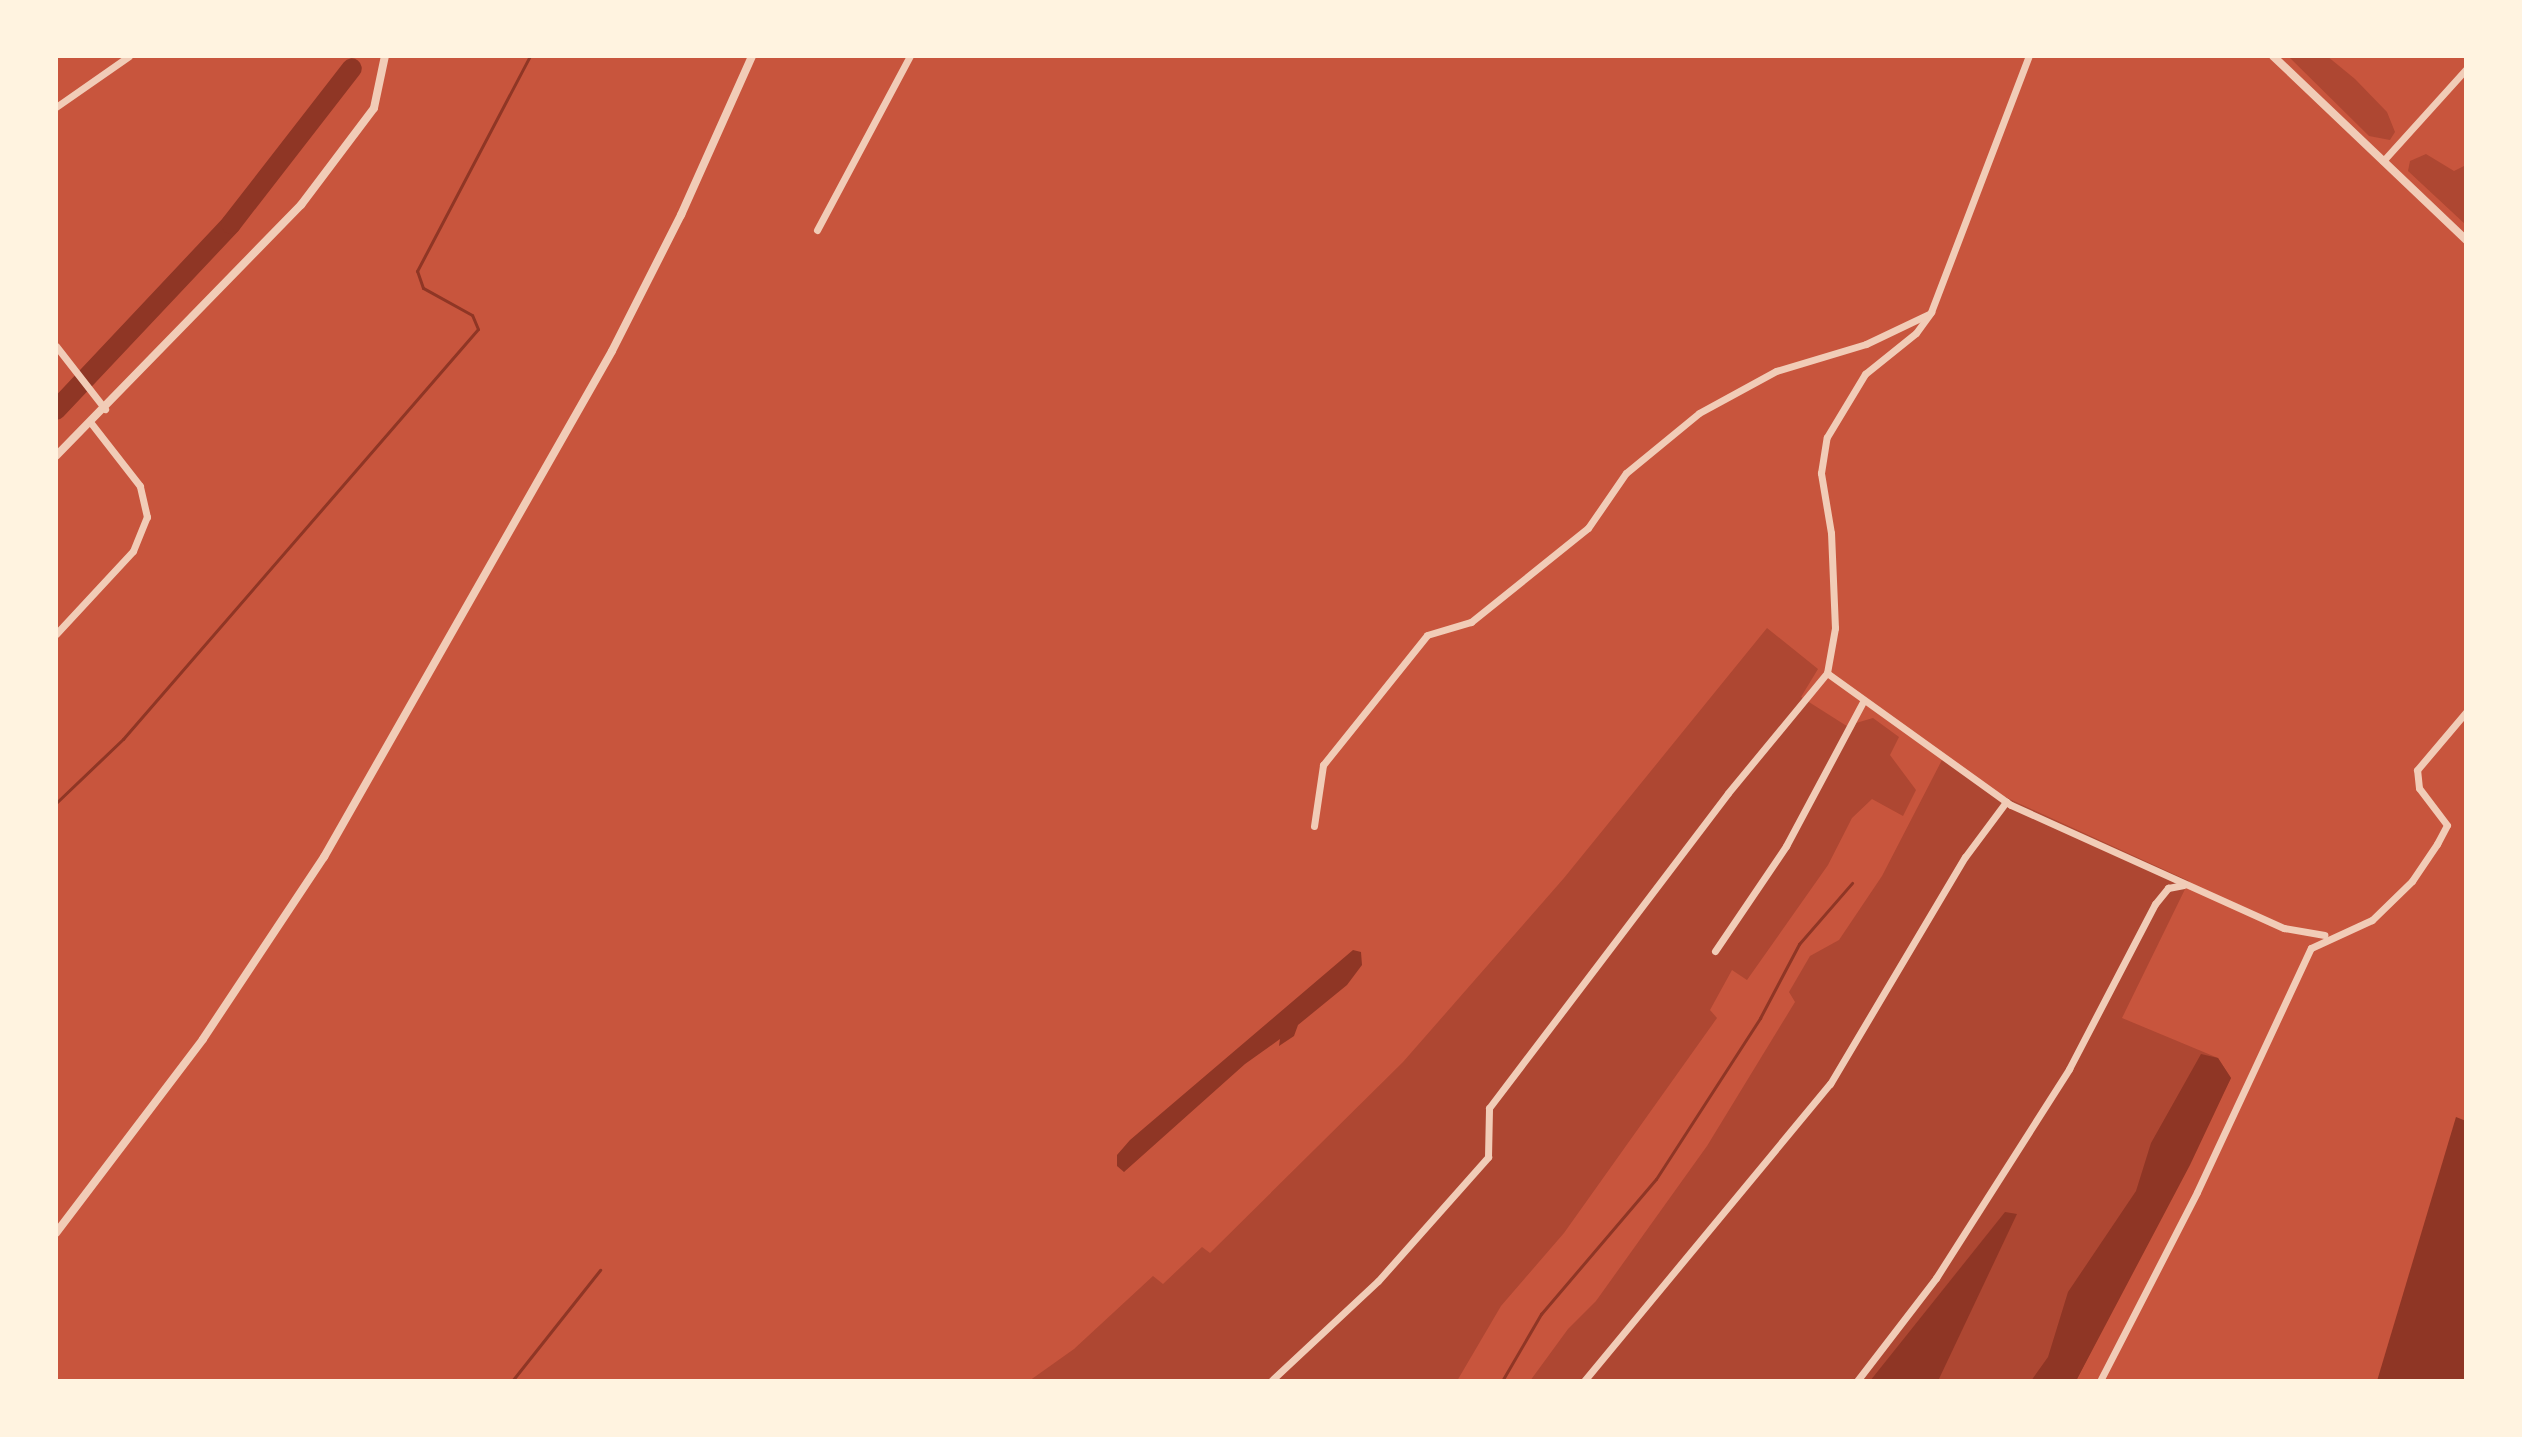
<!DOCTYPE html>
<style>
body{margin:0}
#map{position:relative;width:2522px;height:1437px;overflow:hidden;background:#c8553d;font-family:"Playfair Display",serif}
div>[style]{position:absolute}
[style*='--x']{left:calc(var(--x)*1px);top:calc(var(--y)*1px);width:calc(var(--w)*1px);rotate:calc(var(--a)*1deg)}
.green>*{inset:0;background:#ae4732}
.water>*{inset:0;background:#8f3625}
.stream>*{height:3px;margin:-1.5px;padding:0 1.5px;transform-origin:1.5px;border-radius:1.5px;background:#8f3625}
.river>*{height:20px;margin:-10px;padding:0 10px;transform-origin:10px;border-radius:10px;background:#8f3625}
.minor>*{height:7px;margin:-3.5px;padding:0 3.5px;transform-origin:3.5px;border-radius:3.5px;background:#f1ccb7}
.tertiary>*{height:8px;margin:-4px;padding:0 4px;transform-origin:4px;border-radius:4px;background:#f1ccb7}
span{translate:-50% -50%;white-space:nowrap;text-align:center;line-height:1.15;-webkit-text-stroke:8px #fff3e0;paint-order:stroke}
.frame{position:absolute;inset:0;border:58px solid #fff3e0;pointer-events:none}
</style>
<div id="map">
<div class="green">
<i style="clip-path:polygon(2288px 56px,2327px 56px,2355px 79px,2387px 112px,2395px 132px,2390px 140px,2369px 136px)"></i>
<i style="clip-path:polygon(2426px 154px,2454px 171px,2466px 165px,2466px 225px,2408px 171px,2410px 161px)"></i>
<i style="clip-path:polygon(1767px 628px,1818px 669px,1801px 697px,1853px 730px,1856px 723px,1873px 718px,1899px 737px,1890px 755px,1916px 790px,1903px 816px,1872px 799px,1852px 818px,1828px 865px,1747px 980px,1732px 970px,1710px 1010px,1717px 1018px,1564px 1233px,1501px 1306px,1457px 1381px,1029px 1381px,1074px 1349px,1153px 1276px,1163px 1284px,1202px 1247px,1210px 1253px,1403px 1062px,1564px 878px)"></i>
<i style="clip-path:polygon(1944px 756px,2005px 797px,2189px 881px,2122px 1018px,2218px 1058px,2231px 1078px,2076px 1381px,1530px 1381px,1568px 1329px,1596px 1301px,1707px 1146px,1795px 1002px,1789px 992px,1810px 956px,1839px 940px,1882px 876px)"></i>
</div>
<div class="water">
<i style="clip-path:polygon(1353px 950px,1361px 952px,1362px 965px,1347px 985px,1298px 1025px,1294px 1036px,1279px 1046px,1280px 1039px,1245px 1064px,1124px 1172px,1117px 1166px,1117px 1155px,1130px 1140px)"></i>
<i style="clip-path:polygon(2201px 1054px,2218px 1058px,2231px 1078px,2190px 1165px,2076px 1381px,2031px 1381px,2048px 1357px,2068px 1292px,2136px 1191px,2151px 1143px)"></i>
<i style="clip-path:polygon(2456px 1117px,2466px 1121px,2466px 1381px,2377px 1381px)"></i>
<i style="clip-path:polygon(2005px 1212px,2017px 1214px,1938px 1381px,1870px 1381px)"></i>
</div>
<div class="stream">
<i style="--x:56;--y:803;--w:93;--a:-43.7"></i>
<i style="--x:123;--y:739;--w:542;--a:-49.11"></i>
<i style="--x:478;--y:329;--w:15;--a:-113"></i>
<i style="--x:472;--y:315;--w:56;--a:-151.1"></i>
<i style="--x:423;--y:288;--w:18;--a:-109"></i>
<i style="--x:417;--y:271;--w:243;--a:-62.3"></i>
<i style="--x:512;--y:1381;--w:142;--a:-51.6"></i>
<i style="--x:1502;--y:1381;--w:78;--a:-59.8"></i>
<i style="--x:1541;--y:1314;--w:177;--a:-49.6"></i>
<i style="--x:1656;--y:1179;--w:192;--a:-57.1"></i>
<i style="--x:1760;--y:1018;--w:84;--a:-62.2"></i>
<i style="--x:1799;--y:944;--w:81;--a:-49"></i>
</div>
<div class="river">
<i style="--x:56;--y:410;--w:255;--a:-46.7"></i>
<i style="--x:231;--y:224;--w:197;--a:-52.2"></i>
</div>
<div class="minor">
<i style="--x:56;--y:107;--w:89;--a:-34.9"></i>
<i style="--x:2383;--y:161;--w:124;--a:-47.9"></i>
<i style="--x:817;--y:230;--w:197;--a:-61.9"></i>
<i style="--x:56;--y:346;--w:80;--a:52.1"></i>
<i style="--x:56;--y:634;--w:113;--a:-47.1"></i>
<i style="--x:133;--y:551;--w:37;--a:-68"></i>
<i style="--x:147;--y:517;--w:32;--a:-103"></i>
<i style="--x:140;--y:486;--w:80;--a:-127.9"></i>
<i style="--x:1827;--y:673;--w:226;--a:35.7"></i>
<i style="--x:2011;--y:805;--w:299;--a:24.3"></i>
<i style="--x:2284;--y:928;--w:41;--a:9.9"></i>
<i style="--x:1314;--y:826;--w:62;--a:-81.6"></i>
<i style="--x:1323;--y:765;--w:166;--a:-51.3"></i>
<i style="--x:1427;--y:635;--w:46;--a:-16.5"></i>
<i style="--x:1471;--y:622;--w:150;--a:-38.8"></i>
<i style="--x:1588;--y:528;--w:67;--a:-55.4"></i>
<i style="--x:1626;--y:473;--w:94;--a:-39.4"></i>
<i style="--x:1699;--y:413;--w:88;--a:-28.6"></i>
<i style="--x:1776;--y:371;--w:94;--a:-16.7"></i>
<i style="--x:1866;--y:344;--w:70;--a:-25.5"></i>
<i style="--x:1715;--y:951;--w:127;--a:-55.9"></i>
<i style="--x:1786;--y:846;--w:163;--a:-61.9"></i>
<i style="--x:1271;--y:1381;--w:146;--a:-43.1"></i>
<i style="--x:1378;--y:1281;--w:166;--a:-48.4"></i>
<i style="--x:1488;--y:1157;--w:49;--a:-88.8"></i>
<i style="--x:1489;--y:1108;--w:395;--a:-52.8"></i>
<i style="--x:1728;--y:793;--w:156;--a:-50.5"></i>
<i style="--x:1827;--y:673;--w:46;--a:-79.9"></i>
<i style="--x:1835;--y:628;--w:95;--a:-92.4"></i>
<i style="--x:1831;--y:533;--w:61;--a:-99.5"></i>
<i style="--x:1821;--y:473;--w:36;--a:-81"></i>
<i style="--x:1827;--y:437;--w:74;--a:-58.9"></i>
<i style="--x:1865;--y:374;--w:65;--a:-38.8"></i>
<i style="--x:1916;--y:333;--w:26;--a:-54"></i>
<i style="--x:1931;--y:312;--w:274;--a:-69.1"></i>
<i style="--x:1584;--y:1381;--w:386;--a:-50.4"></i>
<i style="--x:1830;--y:1084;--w:264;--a:-59.3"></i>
<i style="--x:1965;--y:857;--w:69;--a:-53.3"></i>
<i style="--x:1857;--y:1381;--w:130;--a:-52.5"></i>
<i style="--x:1936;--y:1278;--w:248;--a:-57.5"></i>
<i style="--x:2069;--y:1069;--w:186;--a:-62.5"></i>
<i style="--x:2155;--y:904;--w:21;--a:-51"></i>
<i style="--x:2168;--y:888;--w:16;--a:-11"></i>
<i style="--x:2100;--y:1381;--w:212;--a:-62.8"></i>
<i style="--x:2197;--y:1192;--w:269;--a:-65"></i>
<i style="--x:2311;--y:948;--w:67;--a:-24.7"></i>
<i style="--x:2372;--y:920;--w:56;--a:-44.3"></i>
<i style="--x:2412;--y:881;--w:45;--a:-56"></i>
<i style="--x:2437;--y:844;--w:21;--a:-62"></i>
<i style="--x:2447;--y:825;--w:46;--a:-127.1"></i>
<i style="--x:2419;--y:788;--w:18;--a:-96"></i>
<i style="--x:2417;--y:770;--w:76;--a:-49.8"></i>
</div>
<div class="tertiary">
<i style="--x:2273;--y:56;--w:267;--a:43.6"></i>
<i style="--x:56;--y:456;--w:351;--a:-45.7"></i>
<i style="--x:301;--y:205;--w:121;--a:-53"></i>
<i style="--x:374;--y:108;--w:53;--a:-78.1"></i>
<i style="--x:56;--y:1233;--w:243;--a:-52.8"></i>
<i style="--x:203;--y:1039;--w:219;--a:-56.4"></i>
<i style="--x:324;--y:857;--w:582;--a:-60.35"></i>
<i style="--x:612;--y:351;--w:153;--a:-63.1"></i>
<i style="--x:681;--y:215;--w:174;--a:-65.9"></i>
</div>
<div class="frame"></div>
</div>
